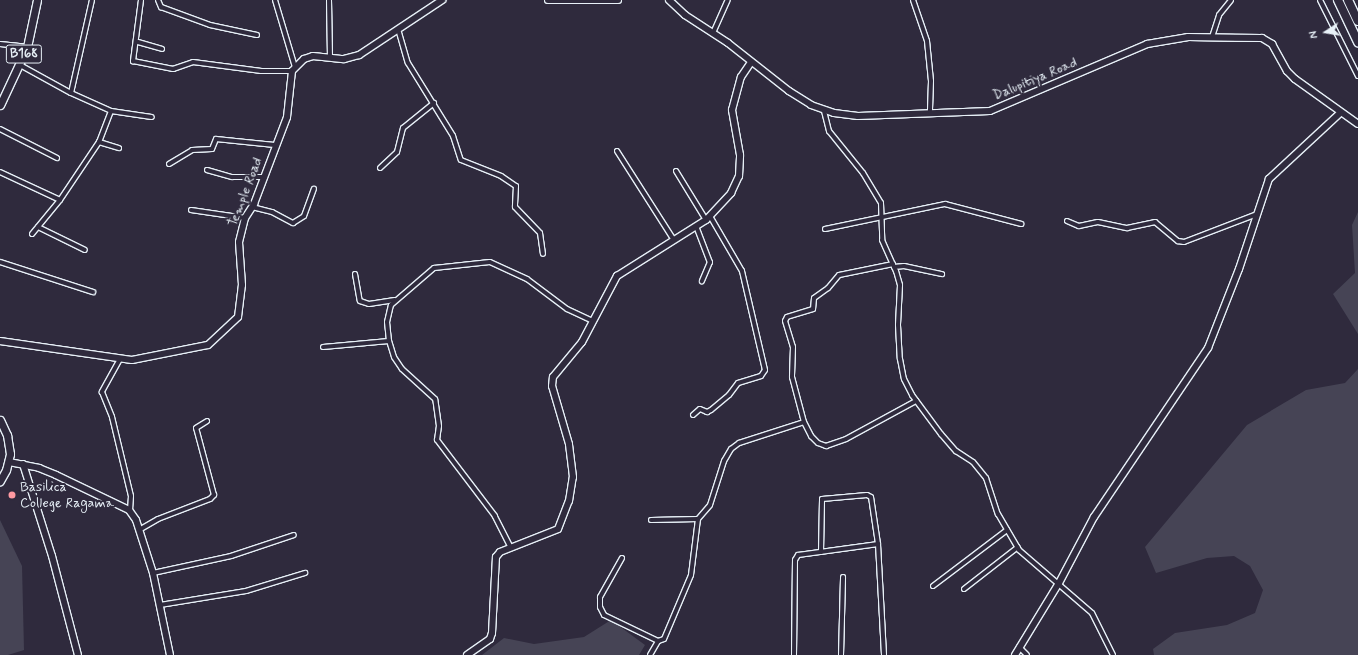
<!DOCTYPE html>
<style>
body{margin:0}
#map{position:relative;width:1358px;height:655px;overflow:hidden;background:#2f2a3d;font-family:Mynerve,sans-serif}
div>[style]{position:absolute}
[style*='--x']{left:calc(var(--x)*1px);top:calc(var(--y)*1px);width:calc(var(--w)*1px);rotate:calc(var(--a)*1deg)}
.green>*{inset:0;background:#464455}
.roads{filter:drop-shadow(1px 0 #e8f1f8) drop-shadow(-1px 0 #e8f1f8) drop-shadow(0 1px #e8f1f8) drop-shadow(0 -1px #e8f1f8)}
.street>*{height:4px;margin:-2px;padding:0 2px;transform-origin:2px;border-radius:2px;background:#2f2a3d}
.secondary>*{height:6px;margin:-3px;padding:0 3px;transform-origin:3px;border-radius:3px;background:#2f2a3d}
.primary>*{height:7px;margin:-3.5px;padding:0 3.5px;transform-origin:3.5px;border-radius:3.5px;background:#2f2a3d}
.highway>*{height:8px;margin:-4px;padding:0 4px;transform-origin:4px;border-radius:4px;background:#2f2a3d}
.dots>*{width:11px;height:11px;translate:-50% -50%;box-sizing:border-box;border:2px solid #2f2a3d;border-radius:50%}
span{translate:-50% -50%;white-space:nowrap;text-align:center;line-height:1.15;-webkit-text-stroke:4px #2f2a3d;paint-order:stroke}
.shield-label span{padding:1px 3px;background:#2f2a3d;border:1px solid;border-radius:3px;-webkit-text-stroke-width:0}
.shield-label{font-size:13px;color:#e8f1f8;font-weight:700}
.street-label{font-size:14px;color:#e8f1f8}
.poi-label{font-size:14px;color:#e8f1f8}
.left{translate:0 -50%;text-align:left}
.north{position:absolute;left:1306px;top:12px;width:40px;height:40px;-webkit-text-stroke:3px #2f2a3d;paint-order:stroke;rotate:258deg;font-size:11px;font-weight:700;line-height:16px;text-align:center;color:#e8f1f8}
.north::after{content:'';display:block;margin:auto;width:14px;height:18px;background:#e8f1f8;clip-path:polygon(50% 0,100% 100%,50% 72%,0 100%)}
</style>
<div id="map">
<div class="green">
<i style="clip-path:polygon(1358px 212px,1358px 334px,1333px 294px,1355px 273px,1352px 225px)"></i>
<i style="clip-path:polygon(1358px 369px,1358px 655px,1154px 655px,1153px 649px,1175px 633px,1227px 625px,1255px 613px,1263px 590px,1250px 566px,1234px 556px,1207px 558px,1156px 573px,1145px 547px,1247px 425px,1306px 390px,1345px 383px)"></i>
<i style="clip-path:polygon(0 520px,22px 566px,24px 650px,8px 655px,0 655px)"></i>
<i style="clip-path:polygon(611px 620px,645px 645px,639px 655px,482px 655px,504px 638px,534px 644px,584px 637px)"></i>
</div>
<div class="roads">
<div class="street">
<i style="--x:141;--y:0;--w:62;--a:97.5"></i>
<i style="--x:133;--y:61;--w:41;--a:11.3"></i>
<i style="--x:173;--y:69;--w:21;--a:-19"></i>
<i style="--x:193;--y:62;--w:69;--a:7.5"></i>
<i style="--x:261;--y:71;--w:31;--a:0"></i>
<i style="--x:158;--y:0;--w:8;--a:67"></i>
<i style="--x:161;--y:7;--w:52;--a:20.2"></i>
<i style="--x:210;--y:25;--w:48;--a:12"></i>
<i style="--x:275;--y:0;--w:70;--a:73.4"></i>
<i style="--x:329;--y:0;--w:56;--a:89"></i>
<i style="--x:913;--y:0;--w:43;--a:71.1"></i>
<i style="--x:927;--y:41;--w:40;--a:84.3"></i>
<i style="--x:931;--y:81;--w:31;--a:92"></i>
<i style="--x:1320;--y:0;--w:85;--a:63.4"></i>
<i style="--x:398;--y:29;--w:35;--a:74"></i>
<i style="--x:408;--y:63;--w:86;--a:58.3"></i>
<i style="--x:453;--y:136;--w:25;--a:72"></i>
<i style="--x:461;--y:160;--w:43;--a:21.8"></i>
<i style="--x:501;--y:176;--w:18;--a:34"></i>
<i style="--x:516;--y:186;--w:21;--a:93"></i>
<i style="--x:515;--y:207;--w:36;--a:46"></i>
<i style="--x:540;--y:233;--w:21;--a:82"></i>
<i style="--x:713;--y:33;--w:36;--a:-66"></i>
<i style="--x:1212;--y:37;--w:23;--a:-72"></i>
<i style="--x:1219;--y:15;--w:19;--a:-51"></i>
<i style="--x:138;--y:42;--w:25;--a:16"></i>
<i style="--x:0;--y:44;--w:27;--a:6"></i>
<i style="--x:20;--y:65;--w:58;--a:28.8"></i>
<i style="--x:71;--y:93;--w:44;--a:24.2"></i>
<i style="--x:111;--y:111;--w:41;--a:8.3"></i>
<i style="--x:71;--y:93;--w:95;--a:-77.3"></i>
<i style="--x:111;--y:111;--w:33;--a:111"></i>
<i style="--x:99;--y:142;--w:21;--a:17"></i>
<i style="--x:824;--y:111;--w:21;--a:76"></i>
<i style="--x:829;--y:131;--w:54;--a:51"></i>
<i style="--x:863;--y:173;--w:35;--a:59"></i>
<i style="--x:881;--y:203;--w:37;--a:88"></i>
<i style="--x:882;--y:240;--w:34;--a:66"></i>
<i style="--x:896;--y:271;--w:15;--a:74"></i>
<i style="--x:900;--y:285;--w:40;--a:92.9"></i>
<i style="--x:898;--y:325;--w:34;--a:87"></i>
<i style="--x:900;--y:359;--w:20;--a:79"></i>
<i style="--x:904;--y:379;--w:18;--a:63"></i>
<i style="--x:912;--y:395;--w:49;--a:53.4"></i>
<i style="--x:941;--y:434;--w:23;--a:49"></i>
<i style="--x:956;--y:451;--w:20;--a:33"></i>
<i style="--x:973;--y:462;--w:21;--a:51"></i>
<i style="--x:986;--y:478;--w:38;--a:72"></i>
<i style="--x:998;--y:514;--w:42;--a:59.7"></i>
<i style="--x:1019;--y:550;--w:96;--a:40.8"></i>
<i style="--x:1092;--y:613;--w:47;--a:63.4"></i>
<i style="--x:0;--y:129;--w:64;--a:27"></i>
<i style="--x:617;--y:151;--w:106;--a:57.4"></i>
<i style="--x:169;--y:164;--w:27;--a:-31"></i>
<i style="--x:192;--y:150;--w:20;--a:-3"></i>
<i style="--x:212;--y:149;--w:11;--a:-68"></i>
<i style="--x:216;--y:139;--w:59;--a:5.8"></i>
<i style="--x:380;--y:168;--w:23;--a:-43"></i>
<i style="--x:397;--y:152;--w:25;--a:-76"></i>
<i style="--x:403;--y:128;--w:40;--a:-39"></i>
<i style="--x:207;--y:170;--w:26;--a:16"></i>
<i style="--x:232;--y:177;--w:33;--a:0"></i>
<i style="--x:676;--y:171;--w:57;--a:58.5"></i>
<i style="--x:0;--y:172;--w:66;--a:25"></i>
<i style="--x:252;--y:207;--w:21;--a:14"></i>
<i style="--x:272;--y:212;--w:24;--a:28"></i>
<i style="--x:293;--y:223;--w:13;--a:-32"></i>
<i style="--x:304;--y:216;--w:29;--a:-70"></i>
<i style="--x:191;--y:210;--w:55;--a:8.4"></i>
<i style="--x:1067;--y:221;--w:13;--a:23"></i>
<i style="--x:1079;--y:226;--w:19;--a:-12"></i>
<i style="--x:1098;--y:222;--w:30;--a:12"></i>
<i style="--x:1127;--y:228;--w:29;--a:-12"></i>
<i style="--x:1155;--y:222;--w:30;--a:40"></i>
<i style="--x:1178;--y:241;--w:6;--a:9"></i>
<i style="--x:1184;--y:242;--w:78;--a:-21"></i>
<i style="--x:696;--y:226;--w:39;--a:69"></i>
<i style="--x:710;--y:262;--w:21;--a:113"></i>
<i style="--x:38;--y:227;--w:52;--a:26.1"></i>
<i style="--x:825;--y:229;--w:123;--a:-11.8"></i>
<i style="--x:945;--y:204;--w:79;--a:14.7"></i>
<i style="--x:32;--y:234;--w:44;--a:-50.5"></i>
<i style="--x:60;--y:200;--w:70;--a:-56.1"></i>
<i style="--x:0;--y:262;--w:98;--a:17.9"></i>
<i style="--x:893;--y:264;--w:55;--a:168.5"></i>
<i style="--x:839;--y:275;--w:17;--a:130"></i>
<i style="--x:828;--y:288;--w:17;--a:144"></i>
<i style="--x:814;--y:298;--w:11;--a:95"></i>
<i style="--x:813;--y:309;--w:27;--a:163"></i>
<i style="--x:787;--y:317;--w:4;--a:117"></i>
<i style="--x:785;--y:321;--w:27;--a:73"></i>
<i style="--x:793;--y:347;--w:30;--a:92"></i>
<i style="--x:792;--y:377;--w:47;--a:75.1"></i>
<i style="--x:804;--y:422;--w:16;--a:63"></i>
<i style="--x:811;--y:436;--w:10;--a:45"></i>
<i style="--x:818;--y:443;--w:9;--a:21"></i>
<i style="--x:826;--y:446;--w:21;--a:-19"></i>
<i style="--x:846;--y:439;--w:80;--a:-28.5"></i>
<i style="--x:894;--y:267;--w:10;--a:-6"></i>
<i style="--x:904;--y:266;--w:39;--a:12"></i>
<i style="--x:355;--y:274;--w:27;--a:80"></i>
<i style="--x:360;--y:301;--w:9;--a:18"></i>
<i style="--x:369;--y:304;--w:26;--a:-9"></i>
<i style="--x:323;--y:347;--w:66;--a:-5.2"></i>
<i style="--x:120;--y:359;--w:38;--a:119"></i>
<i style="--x:102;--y:392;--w:27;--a:68"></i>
<i style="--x:112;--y:417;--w:81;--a:76.5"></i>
<i style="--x:131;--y:496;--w:16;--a:94"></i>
<i style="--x:693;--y:415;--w:9;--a:-41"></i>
<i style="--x:700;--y:409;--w:8;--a:23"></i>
<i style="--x:707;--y:412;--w:4;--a:-27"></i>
<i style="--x:711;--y:410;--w:23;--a:-40"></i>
<i style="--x:729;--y:395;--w:15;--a:-53"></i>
<i style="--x:738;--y:383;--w:24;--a:-17"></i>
<i style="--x:761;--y:376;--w:7;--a:-56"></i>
<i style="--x:765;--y:370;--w:102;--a:-103.1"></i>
<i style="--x:742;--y:271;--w:64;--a:-120.2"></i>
<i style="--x:651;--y:520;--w:47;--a:-1.2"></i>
<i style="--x:139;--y:530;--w:22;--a:-30"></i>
<i style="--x:158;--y:519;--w:56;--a:-21"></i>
<i style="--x:210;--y:499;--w:6;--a:-45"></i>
<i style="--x:214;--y:495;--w:69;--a:-105"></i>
<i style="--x:196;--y:428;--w:13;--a:-32"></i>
<i style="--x:511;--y:548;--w:36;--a:-117"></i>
<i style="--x:495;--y:516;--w:96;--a:-127.3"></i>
<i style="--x:437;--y:440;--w:14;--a:-82"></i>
<i style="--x:439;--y:426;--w:27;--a:-98"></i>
<i style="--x:435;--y:399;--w:45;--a:-137.7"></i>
<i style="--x:402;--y:369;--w:14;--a:-124"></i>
<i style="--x:394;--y:357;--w:17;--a:-107"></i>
<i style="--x:389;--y:341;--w:19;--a:-96"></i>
<i style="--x:387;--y:322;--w:17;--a:-77"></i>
<i style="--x:391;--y:305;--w:57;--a:-40.7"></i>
<i style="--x:434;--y:268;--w:56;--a:-6.1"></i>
<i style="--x:490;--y:262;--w:41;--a:24.7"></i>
<i style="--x:527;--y:279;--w:50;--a:36.9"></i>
<i style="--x:567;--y:309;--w:29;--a:25"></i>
<i style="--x:821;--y:552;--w:53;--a:-88.9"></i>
<i style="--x:822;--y:499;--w:45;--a:-5.1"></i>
<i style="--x:867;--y:495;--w:4;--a:27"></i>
<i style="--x:871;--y:497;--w:48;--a:81.5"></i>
<i style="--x:878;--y:544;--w:111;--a:86.9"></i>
<i style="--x:622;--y:558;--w:45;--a:119.4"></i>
<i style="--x:600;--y:597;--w:10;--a:90"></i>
<i style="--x:600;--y:607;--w:9;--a:63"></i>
<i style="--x:604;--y:615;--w:60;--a:25.7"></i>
<i style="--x:658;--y:641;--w:6;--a:-18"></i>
<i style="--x:664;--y:639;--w:69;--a:-67.1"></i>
<i style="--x:691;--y:575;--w:56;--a:-82.9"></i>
<i style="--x:698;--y:519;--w:18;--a:-49"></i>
<i style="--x:710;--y:505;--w:46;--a:-72.3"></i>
<i style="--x:724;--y:461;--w:14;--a:-60"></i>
<i style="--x:731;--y:449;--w:10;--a:-37"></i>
<i style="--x:739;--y:443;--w:68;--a:-17.9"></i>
<i style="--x:153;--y:573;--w:80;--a:-12.3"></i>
<i style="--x:231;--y:556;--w:66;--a:-18.4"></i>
<i style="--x:933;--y:586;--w:93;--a:-37.1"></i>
<i style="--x:964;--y:589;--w:68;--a:-37.9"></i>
<i style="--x:160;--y:605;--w:87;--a:-9.2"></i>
<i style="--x:246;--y:591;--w:62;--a:-17"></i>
<i style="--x:1019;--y:647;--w:11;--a:45"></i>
<i style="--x:650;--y:655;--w:16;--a:-60"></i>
<i style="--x:794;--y:655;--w:95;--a:-89.4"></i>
<i style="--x:795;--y:560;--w:6;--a:-59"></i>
<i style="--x:798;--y:555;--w:81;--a:-7.8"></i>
<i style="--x:841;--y:655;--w:78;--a:-88.5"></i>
</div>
<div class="secondary">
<i style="--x:548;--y:0;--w:70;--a:0"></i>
<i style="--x:669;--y:0;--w:22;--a:43"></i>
<i style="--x:685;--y:15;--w:51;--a:33.1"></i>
<i style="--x:728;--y:43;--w:78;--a:38.2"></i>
<i style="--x:789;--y:91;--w:26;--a:32"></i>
<i style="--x:811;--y:105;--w:24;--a:19"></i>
<i style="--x:834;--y:113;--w:24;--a:7"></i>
<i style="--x:858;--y:116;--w:132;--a:-2.2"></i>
<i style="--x:990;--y:111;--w:171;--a:-23.1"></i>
<i style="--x:1147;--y:44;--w:42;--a:-9.7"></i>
<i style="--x:1188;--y:37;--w:74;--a:0.8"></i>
<i style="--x:1262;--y:38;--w:12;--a:31"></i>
<i style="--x:1272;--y:44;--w:31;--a:61"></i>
<i style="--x:1287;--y:71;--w:11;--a:45"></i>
<i style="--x:1295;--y:79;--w:77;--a:35.5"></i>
<i style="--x:0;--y:341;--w:133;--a:8.2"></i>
<i style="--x:132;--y:360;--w:77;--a:-11.2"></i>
<i style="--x:208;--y:345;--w:41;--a:-43"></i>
<i style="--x:238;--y:317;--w:32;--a:-83"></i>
<i style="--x:242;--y:285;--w:43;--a:-94"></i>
<i style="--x:239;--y:242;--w:25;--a:-76"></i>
<i style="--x:245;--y:218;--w:17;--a:-57"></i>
<i style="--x:254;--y:204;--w:93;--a:-69.2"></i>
<i style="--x:287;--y:117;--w:46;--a:-83.8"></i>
<i style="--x:292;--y:71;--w:17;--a:-45"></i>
<i style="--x:304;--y:59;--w:9;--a:-18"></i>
<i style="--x:313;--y:56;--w:31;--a:6"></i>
<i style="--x:344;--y:59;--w:16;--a:-15"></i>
<i style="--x:359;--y:55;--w:100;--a:-33.5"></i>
<i style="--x:9;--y:462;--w:31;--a:11"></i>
<i style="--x:39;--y:468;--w:18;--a:22"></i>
<i style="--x:56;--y:475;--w:81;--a:25.6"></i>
<i style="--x:129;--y:510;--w:12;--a:55"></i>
<i style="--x:136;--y:520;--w:56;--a:72.2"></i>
<i style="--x:153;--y:573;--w:84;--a:78.3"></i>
<i style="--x:23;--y:464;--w:96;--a:72.5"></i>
<i style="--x:52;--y:556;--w:102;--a:75.3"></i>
<i style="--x:467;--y:655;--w:28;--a:-35"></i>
<i style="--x:490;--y:639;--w:6;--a:-72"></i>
<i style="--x:492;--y:633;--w:76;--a:-87"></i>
<i style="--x:496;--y:557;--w:6;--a:-51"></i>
<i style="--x:500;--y:552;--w:62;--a:-21.6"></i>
<i style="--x:558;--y:529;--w:30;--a:-69"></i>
<i style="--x:569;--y:501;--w:24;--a:-81"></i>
<i style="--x:573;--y:477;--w:33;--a:-97"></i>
<i style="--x:569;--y:444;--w:60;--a:-106.3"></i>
<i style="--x:552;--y:386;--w:9;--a:-84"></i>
<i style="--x:553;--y:377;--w:45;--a:-50.4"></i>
<i style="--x:582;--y:342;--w:75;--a:-62.1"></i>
<i style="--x:617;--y:276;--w:105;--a:-32.2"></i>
<i style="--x:706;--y:220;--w:37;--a:-47"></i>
<i style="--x:731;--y:193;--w:19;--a:-65"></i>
<i style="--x:739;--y:176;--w:21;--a:-87"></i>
<i style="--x:740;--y:155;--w:46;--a:-100.1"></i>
<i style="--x:732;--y:110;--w:34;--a:-75"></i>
<i style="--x:741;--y:77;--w:18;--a:-56"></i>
<i style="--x:1015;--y:655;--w:84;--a:-58.6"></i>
<i style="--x:1059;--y:583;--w:75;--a:-62.1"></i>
<i style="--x:1094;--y:517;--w:204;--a:-56"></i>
<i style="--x:1208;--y:348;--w:85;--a:-68.6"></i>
<i style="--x:1239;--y:269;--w:95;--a:-71.6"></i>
<i style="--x:1269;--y:179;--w:97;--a:-42.9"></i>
</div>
<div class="primary">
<i style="--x:0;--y:105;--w:64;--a:-65"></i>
<i style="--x:27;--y:47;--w:48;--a:-78"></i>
<i style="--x:0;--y:420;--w:17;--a:65"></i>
<i style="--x:7;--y:435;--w:19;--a:81"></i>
<i style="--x:10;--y:454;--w:16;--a:104"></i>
<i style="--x:6;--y:470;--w:13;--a:119"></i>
</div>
<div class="highway">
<i style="--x:1338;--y:0;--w:47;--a:64.5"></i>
<i style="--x:1348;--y:0;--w:23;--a:65"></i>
</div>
</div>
<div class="dots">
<i style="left:12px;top:495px;background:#ff9aa2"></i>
</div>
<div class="shield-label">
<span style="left:24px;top:54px">B168</span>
</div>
<div class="street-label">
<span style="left:1035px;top:79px;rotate:-23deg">Dalupitiya Road</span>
<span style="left:245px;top:192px;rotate:-69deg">Temple Road</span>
</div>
<div class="poi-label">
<span class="left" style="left:20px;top:495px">Basilica<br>College Ragama</span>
</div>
<div class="north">N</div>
</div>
